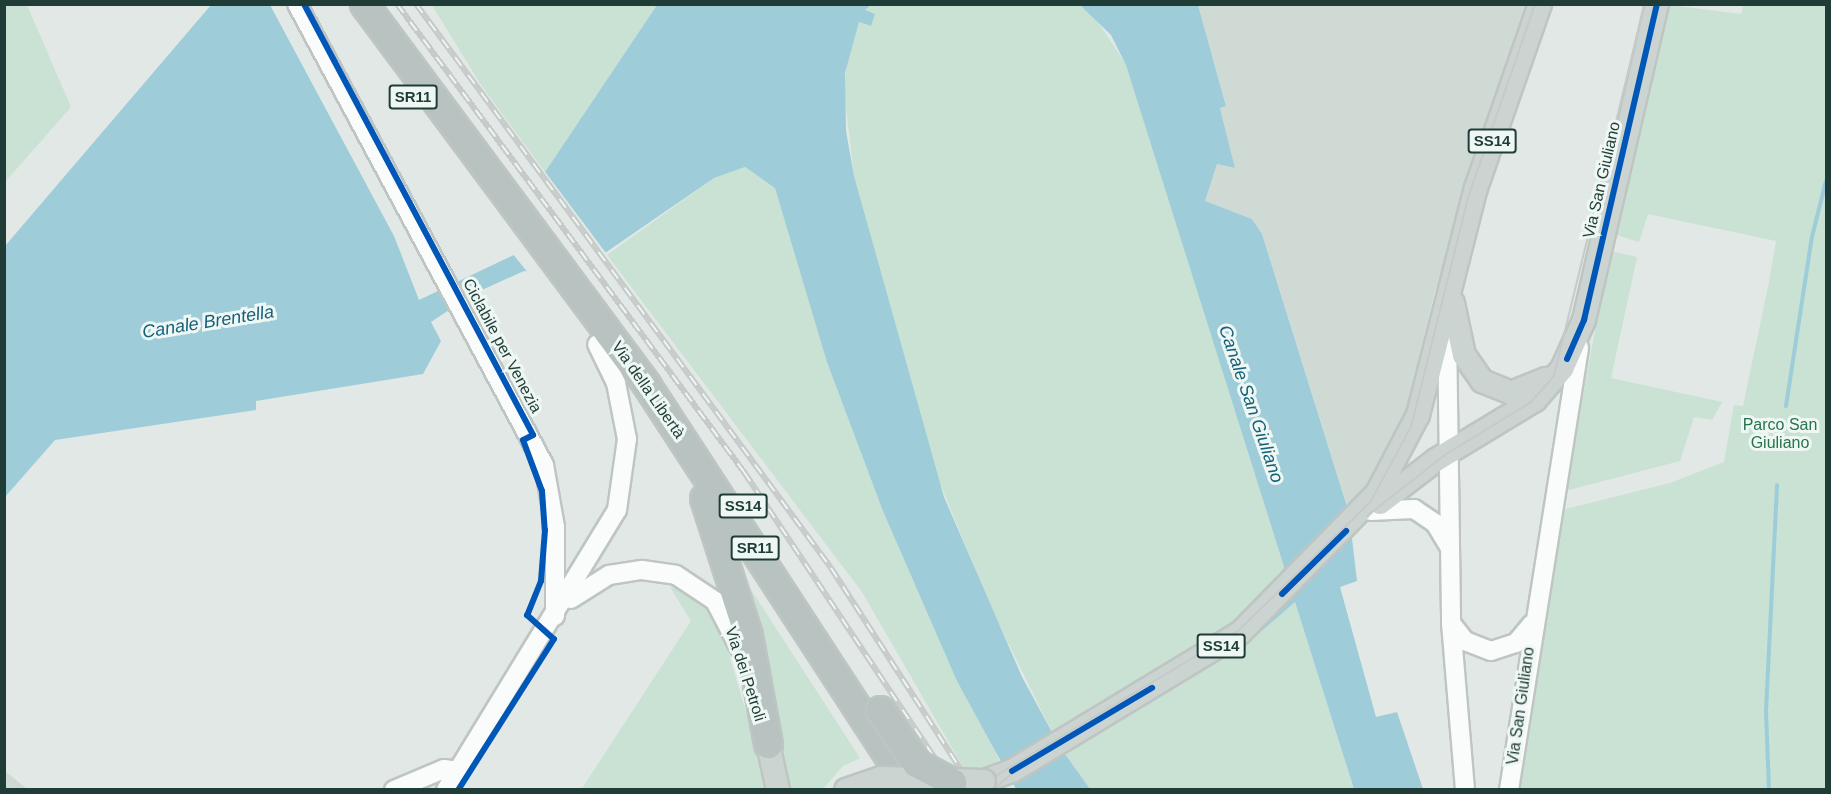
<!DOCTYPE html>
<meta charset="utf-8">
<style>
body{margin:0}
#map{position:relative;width:1831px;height:794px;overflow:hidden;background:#e1e8e5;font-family:Arial,sans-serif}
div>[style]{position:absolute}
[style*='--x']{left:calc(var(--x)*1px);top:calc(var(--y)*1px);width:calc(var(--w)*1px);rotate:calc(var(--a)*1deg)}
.built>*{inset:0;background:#cfdad5}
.green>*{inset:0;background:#c9e2d3}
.water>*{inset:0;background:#9ecdd9}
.pier>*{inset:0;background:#e1e8e5}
.stream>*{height:4px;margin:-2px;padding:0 2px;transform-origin:2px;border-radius:2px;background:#9ecdd9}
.roads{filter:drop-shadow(2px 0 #bec5c2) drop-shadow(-2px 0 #bec5c2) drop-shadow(0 2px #bec5c2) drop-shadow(0 -2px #bec5c2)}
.minor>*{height:18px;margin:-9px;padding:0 9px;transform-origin:9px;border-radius:9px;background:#fafcfb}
.major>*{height:22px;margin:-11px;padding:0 11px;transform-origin:11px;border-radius:11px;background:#ccd4d2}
.highway>*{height:27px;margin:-13.5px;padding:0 13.5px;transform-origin:13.5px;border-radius:13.5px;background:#b8c2c0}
.tram>*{height:1.5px;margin:-0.75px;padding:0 0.75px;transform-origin:0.75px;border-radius:0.75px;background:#c6cac9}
.rail>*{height:6px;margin-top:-3px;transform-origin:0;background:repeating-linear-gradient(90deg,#eff7f4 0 11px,#c6cac9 0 22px);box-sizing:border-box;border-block:2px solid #c6cac9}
.bridges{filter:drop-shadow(2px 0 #bbc5c2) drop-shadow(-2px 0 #bbc5c2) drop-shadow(0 2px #bbc5c2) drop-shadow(0 -2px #bbc5c2)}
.major-bridge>*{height:22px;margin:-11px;padding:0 11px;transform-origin:11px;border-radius:11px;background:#ccd4d2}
.highway-bridge>*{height:27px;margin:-13.5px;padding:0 13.5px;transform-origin:13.5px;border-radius:13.5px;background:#b8c2c0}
.cycleway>*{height:6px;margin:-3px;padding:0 3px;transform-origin:3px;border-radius:3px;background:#0057b8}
span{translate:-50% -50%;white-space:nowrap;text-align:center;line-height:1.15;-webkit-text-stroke:6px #eff7f4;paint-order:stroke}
.shield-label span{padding:2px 4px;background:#eff7f4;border:2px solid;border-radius:4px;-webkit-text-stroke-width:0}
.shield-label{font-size:15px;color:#1f3c36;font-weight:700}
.street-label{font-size:16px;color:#1f3c36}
.park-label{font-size:16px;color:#27744b}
.water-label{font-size:18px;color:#16617a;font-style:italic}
.frame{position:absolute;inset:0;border:6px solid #1f3c36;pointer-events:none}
</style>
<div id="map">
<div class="built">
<i style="clip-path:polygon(1198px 5px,1527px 5px,1435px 291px,1404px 421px,1373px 484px,1348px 509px,1262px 234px,1252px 219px,1204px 201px,1217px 164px,1235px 168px,1220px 107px,1226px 105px)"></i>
<i style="clip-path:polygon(4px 771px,5px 771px,27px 789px,5px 789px)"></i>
</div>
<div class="green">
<i style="clip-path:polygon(5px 4px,27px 5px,71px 107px,5px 182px)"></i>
<i style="clip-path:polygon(1059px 4px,1080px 5px,1094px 16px,1127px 66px,1286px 573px,1233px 621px,1053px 734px,991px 608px,930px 459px,854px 176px,844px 90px,848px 51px,859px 22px,870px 26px,865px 10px,871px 5px)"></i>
<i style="clip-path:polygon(432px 5px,657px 5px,545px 172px,481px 85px)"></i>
<i style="clip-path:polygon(1670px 5px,1741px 14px,1743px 5px,1826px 5px,1826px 789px,1518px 790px,1558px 511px,1670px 483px,1724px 462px,1734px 405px,1743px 406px,1769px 282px,1776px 241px,1648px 214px,1639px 242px,1614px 234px)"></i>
<i style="clip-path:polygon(745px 167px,775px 187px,842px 400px,1001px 765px,965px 770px,862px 592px,607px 255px,714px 178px)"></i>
<i style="clip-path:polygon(1610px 251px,1637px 257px,1611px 378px,1722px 402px,1712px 420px,1694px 417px,1680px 461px,1565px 491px)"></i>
<i style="clip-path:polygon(748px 585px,860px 758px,843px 766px,823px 789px,785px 789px)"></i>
<i style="clip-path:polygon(670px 587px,693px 594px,718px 618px,769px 789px,581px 790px,691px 621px)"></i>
<i style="clip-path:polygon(1295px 602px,1354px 789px,1090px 789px,1065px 754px,1256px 636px)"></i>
</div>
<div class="water">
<i style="clip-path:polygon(211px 5px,270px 5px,394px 236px,419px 300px,520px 252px,545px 172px,657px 5px,871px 5px,865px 10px,875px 14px,871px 26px,859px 22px,845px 73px,846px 131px,854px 176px,944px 497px,1022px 677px,1053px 734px,1233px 621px,1286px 573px,1126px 65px,1111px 35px,1080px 5px,1198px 5px,1226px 106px,1220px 108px,1235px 168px,1217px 164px,1205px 201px,1252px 219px,1262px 234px,1349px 513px,1357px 581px,1340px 587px,1376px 717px,1397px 712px,1423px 789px,1354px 789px,1295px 602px,1256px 636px,1065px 754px,1090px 789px,1016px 789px,957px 681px,883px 511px,827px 362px,775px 188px,745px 167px,714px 178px,573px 275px,524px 271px,473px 294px,431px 322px,441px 341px,423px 374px,256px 401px,256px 410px,55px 440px,5px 497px,5px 246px)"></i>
</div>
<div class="pier">
<i style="clip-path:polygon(543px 169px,609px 257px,574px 278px,529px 274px,512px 253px,521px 242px,524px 197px)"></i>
</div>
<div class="stream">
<i style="--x:1786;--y:406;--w:171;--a:-81.3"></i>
<i style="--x:1812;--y:237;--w:58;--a:-76"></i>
<i style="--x:1769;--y:790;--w:79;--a:-92.2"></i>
<i style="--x:1766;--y:711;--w:226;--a:-87.2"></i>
</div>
<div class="roads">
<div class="minor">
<i style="--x:297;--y:4;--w:523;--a:61.82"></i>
<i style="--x:544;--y:465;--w:63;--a:79.9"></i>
<i style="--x:555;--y:527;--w:89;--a:90"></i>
<i style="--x:1447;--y:329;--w:294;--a:89.2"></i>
<i style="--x:1451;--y:623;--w:168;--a:85.2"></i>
<i style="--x:1371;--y:511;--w:43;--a:-2.7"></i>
<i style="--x:1414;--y:509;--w:25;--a:34"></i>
<i style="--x:1435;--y:523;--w:26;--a:59"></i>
<i style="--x:571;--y:599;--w:45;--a:-32.3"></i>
<i style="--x:609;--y:575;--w:33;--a:-9"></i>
<i style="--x:642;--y:570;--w:34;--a:8"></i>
<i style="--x:676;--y:575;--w:47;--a:33.7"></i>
<i style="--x:715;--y:601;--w:54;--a:62.5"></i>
<i style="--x:1451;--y:623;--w:23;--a:52"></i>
<i style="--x:1465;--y:641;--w:28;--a:21"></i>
<i style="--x:1491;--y:651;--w:26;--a:-18"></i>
<i style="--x:1516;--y:643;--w:25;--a:-50"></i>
<i style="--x:394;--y:790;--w:54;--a:-22.8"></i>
<i style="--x:444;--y:769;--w:14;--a:8"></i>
<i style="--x:446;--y:790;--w:328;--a:-58.6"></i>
<i style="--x:617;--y:510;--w:72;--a:-82"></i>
<i style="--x:627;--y:439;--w:57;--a:-101.1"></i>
<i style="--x:616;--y:383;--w:43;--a:-116"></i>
<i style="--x:1509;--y:790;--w:448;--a:-81"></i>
</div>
<div class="major">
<i style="--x:1453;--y:303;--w:53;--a:78.1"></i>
<i style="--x:1464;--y:355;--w:32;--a:55"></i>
<i style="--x:1482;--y:381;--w:31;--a:22"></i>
<i style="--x:1511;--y:393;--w:38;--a:-22"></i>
<i style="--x:1380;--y:503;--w:71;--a:-37.5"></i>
<i style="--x:1436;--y:460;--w:116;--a:-31.2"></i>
<i style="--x:1535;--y:400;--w:41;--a:-48.9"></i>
<i style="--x:1562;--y:369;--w:54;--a:-65.8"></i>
<i style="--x:1584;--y:320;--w:324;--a:-77"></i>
<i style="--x:768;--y:744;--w:47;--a:77.7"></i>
<i style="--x:984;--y:781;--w:30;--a:-20"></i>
<i style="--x:1012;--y:771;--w:267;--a:-31.2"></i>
<i style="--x:1240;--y:633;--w:196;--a:-45.6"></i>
<i style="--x:1377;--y:493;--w:88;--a:-62.3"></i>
<i style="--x:1418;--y:415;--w:234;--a:-75.7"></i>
<i style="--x:1476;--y:188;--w:195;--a:-70.8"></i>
</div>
<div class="highway">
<i style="--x:364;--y:4;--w:473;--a:53.4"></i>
<i style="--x:646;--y:384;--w:485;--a:56.9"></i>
<i style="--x:704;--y:498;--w:144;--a:72.2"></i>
<i style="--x:748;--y:635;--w:111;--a:79.6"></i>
</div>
</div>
<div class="tram">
<i style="--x:1367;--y:516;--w:99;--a:-38"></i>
<i style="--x:1445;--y:455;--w:100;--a:-31.5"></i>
<i style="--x:1530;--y:403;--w:36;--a:-48"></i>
<i style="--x:1554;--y:376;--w:383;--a:-76.3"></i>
<i style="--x:850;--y:790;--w:23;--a:-25"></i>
<i style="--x:871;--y:780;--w:92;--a:2.5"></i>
<i style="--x:963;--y:784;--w:32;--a:-13"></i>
<i style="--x:994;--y:777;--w:284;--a:-30.9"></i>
<i style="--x:1238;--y:631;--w:186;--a:-44.3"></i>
<i style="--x:1371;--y:501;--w:84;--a:-61.6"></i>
<i style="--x:1411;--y:427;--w:236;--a:-76"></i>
<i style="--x:1468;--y:198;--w:205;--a:-70.9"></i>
<i style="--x:993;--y:790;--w:23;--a:-41"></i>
</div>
<div class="rail">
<i style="--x:397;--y:4;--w:583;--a:53.44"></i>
<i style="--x:744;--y:472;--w:382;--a:56.3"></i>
<i style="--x:416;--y:4;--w:700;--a:53.65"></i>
<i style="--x:831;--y:568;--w:264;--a:57.2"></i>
</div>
<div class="bridges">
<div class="major-bridge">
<i style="--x:846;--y:790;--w:37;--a:-19"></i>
<i style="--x:881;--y:778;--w:103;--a:1.7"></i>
</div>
<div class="highway-bridge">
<i style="--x:880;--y:710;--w:64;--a:55.8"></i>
<i style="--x:916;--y:763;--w:41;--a:27.8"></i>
</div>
</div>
<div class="cycleway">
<i style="--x:304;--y:4;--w:488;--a:62"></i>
<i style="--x:533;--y:435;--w:11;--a:153"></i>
<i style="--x:523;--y:440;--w:54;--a:69.6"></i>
<i style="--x:542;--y:491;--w:39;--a:86"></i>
<i style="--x:545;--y:530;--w:51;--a:94.5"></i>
<i style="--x:541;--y:581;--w:37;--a:112"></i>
<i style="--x:527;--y:615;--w:36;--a:42"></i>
<i style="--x:554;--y:639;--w:179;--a:122.4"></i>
<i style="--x:1567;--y:359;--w:43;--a:-66.4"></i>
<i style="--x:1584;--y:320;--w:324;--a:-77"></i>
<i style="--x:1282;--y:594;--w:90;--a:-44.5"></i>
<i style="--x:1012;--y:771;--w:163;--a:-30.7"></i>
</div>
<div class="shield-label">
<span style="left:413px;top:97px">SR11</span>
<span style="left:1492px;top:141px">SS14</span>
<span style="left:743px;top:506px">SS14</span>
<span style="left:755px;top:548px">SR11</span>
<span style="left:1221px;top:646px">SS14</span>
</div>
<div class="street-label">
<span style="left:1602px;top:180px;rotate:-77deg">Via San Giuliano</span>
<span style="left:502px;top:346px;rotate:62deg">Ciclabile per Venezia</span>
<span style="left:648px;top:390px;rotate:55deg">Via della Libertà</span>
<span style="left:745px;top:674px;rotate:72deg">Via dei Petroli</span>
<span style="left:1521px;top:706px;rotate:-82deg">Via San Giuliano</span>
</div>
<div class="park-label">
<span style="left:1780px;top:434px">Parco San<br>Giuliano</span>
</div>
<div class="water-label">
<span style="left:208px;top:322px;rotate:-9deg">Canale Brentella</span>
<span style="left:1251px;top:404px;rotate:71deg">Canale San Giuliano</span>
</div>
<div class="frame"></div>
</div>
